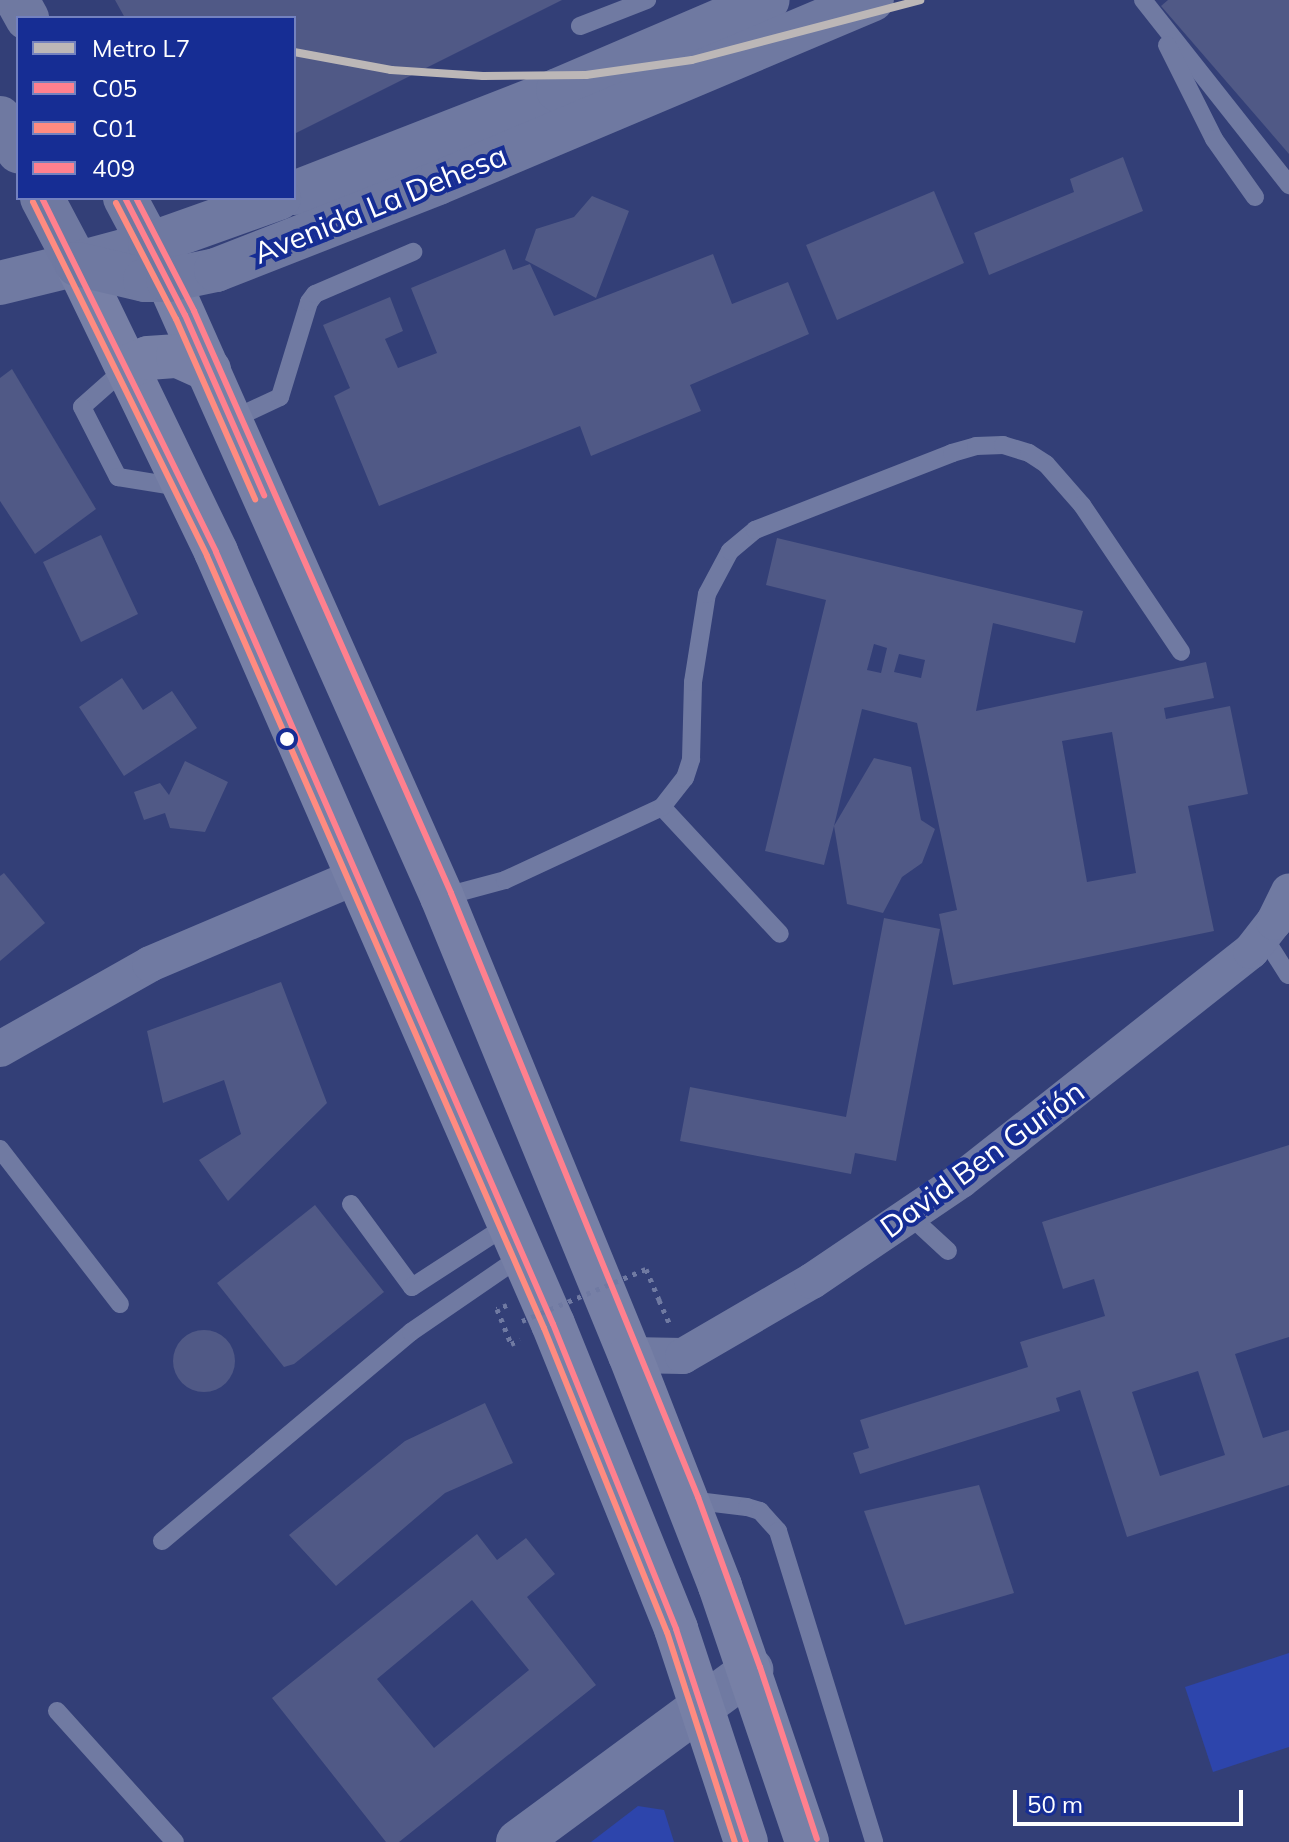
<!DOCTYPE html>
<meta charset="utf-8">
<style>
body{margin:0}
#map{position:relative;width:1289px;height:1842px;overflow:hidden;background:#333f77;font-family:Mulish,sans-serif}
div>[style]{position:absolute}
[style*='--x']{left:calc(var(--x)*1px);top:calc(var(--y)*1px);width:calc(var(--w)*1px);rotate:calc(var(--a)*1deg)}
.green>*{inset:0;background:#2d45ac}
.building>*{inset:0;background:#505986}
.round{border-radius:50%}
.path>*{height:5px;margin-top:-2.5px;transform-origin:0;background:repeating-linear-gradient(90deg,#707aa2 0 4px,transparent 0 10px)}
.service>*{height:18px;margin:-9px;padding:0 9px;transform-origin:9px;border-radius:9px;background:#707aa2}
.minor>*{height:36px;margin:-18px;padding:0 18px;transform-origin:18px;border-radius:18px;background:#707aa2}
.tertiary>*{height:44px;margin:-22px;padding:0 22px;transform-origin:22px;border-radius:22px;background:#707aa2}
.secondary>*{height:44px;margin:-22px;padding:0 22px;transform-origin:22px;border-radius:22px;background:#7780a6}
.primary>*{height:44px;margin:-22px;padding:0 22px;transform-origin:22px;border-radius:22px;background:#6f79a1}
.path-bridge>*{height:5px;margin-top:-2.5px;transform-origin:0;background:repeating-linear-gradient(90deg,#707aa2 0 4px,transparent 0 10px)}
.bus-1>*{height:6px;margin:-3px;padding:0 3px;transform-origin:3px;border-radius:3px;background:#ff808e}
.bus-2>*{height:6px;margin:-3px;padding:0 3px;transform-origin:3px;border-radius:3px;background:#ff8b80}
.bus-3>*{height:6px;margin:-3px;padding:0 3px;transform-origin:3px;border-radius:3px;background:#ff808e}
.metro-1>*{height:8px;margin:-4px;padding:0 4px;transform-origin:4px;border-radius:4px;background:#bcb7b7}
.dots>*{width:22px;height:22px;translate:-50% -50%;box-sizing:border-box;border:4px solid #162d94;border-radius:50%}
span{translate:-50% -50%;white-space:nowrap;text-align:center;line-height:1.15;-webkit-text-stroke:8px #162d94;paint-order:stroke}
.street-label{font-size:30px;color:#fff}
.legend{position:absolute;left:16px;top:16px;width:280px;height:184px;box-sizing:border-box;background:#162d94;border:2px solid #7381bf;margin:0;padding:10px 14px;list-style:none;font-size:24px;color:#fff}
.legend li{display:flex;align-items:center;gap:16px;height:40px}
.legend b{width:40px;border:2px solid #7381bf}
.scale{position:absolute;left:1013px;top:1790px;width:230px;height:36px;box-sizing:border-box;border:4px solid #fff;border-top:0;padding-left:10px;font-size:24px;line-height:28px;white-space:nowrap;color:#fff;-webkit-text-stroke:6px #162d94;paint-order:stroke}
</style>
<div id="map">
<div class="green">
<i style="clip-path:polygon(1289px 1653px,1289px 1747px,1213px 1772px,1185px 1687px)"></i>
<i style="clip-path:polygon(638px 1806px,664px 1810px,674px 1842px,591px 1842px)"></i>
</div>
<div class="building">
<i style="clip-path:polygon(115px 0,562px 0,294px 134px,294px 18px,125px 18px)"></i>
<i style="clip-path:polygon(1168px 0,1289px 0,1289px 154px,1161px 6px)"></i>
<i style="clip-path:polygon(1123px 157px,1143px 211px,989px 275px,974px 233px,1074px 192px,1070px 179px)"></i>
<i style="clip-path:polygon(934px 191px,964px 263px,837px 320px,806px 245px)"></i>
<i style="clip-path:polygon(592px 196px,629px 211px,596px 298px,525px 260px,536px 229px,574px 217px)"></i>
<i style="clip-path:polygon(505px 249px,513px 270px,530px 264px,554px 316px,713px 254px,732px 304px,788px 282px,809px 334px,690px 385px,701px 411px,591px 456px,580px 426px,379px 506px,334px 396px,350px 388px,323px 325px,390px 297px,403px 331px,385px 339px,398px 368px,437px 353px,411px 288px)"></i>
<i style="clip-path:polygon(12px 369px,96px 509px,35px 554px,0 501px,0 378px)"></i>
<i style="clip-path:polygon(101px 535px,138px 614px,81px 642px,43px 562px)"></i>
<i style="clip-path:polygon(evenodd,777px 538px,1083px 611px,1075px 643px,993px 623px,976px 711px,1206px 662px,1214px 698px,1164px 708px,1166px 719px,1230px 706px,1248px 794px,1188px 806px,1214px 931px,953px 985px,939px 914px,957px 910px,917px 723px,862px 709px,834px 826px,874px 758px,911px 767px,921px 820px,935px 829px,922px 863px,902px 877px,883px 913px,847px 904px,834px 826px,824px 865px,765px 851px,826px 600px,766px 585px,777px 538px,874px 644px,887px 648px,881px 673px,867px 670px,874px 644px,777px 538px,899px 654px,925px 660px,921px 678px,894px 672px,899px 654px,777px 538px,1112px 732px,1136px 873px,1087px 882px,1062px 741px,1112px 732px)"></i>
<i style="clip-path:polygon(122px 678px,143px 710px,172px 691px,197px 728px,124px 776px,79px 707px)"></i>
<i style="clip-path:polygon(185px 761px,228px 782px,205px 832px,170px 828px,165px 813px,144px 820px,134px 792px,160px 783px,169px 795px)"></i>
<i style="clip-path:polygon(4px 873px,45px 923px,0 961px,0 876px)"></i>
<i style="clip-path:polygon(884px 918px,940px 929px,896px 1161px,855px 1153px,851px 1174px,680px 1141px,690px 1087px,846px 1117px)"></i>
<i style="clip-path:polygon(281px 982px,327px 1103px,228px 1201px,199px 1160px,241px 1134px,224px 1080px,163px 1103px,147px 1031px)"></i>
<i style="clip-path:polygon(evenodd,1289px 1145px,1289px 1337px,1235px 1354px,1263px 1438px,1289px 1430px,1289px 1485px,1127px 1537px,1080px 1390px,1056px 1398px,1060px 1411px,860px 1474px,853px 1453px,869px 1448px,860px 1420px,1028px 1367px,1020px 1342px,1105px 1316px,1094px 1279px,1063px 1289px,1042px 1222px,1289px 1145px,1198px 1371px,1225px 1455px,1160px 1476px,1132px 1392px,1198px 1371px)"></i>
<i style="clip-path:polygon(315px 1205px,384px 1292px,294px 1364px,284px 1367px,217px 1283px)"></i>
<i class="round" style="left:173px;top:1330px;width:62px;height:62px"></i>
<i style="clip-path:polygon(485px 1403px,513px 1463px,445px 1493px,336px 1586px,289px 1535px,405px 1441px)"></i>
<i style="clip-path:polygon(979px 1485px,1014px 1593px,905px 1625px,864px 1511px)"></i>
<i style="clip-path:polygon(evenodd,477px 1534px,497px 1560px,526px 1538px,555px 1574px,527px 1597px,596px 1685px,399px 1842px,386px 1842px,272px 1698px,477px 1534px,472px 1600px,529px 1670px,434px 1748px,377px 1679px,472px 1600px)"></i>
</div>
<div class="path">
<i style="--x:659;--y:1300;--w:27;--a:66"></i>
<i style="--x:507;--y:1305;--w:11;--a:158"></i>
<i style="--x:497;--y:1309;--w:38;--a:68"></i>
<i style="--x:511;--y:1344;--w:10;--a:-24"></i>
</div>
<div class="service">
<i style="--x:1143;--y:0;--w:236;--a:51.7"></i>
<i style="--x:580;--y:26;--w:72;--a:-21.2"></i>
<i style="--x:1167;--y:45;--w:105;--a:63.4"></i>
<i style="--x:1214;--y:139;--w:71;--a:54.7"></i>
<i style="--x:127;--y:367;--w:60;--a:138.4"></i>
<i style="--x:82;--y:407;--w:79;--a:62.8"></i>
<i style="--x:118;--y:477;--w:63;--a:9.2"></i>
<i style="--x:231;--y:420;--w:54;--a:-25.1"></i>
<i style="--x:280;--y:397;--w:99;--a:-73"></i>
<i style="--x:309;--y:302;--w:10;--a:-53"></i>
<i style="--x:315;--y:294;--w:107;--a:-23.2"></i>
<i style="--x:662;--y:807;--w:173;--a:47.1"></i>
<i style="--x:442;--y:897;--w:65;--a:-15.1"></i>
<i style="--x:505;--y:880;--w:173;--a:-24.9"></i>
<i style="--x:662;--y:807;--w:37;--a:-52"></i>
<i style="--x:685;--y:778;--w:20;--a:-72"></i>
<i style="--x:691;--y:759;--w:77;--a:-88.5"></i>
<i style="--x:693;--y:682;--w:89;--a:-81"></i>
<i style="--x:707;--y:594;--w:49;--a:-61.9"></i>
<i style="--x:730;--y:551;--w:33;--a:-40"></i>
<i style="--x:755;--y:530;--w:212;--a:-21.3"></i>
<i style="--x:952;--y:453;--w:25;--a:-16"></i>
<i style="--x:976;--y:446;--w:27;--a:-2"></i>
<i style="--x:1003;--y:445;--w:27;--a:17"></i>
<i style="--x:1029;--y:453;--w:20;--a:33"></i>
<i style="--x:1046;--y:464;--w:55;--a:48.7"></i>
<i style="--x:1082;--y:505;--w:177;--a:56"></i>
<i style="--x:1264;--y:937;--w:45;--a:57.7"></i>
<i style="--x:0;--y:1149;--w:196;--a:52.3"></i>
<i style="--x:351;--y:1204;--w:103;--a:53.7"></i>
<i style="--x:412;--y:1287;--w:116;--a:-33"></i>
<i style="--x:909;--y:1215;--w:53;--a:42.7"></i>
<i style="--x:689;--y:1500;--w:58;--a:6.9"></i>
<i style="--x:747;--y:1507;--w:14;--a:17"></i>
<i style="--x:760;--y:1511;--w:27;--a:48"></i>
<i style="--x:778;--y:1531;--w:325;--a:72.8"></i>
<i style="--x:162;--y:1541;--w:325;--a:-40"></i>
<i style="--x:411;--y:1332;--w:136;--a:-34.5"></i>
<i style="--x:57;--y:1711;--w:176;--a:48"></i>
</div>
<div class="minor">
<i style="--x:0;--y:1049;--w:172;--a:-29.5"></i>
<i style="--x:150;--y:964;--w:225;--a:-23"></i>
<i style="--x:630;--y:1355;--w:53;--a:1.1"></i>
<i style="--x:683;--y:1356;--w:149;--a:-30.2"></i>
<i style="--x:812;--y:1281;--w:180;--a:-34.1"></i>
<i style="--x:961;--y:1180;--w:370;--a:-38.3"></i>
<i style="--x:1251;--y:951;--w:37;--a:-52"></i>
<i style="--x:1274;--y:922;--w:34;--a:-64"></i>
</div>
<div class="tertiary">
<i style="--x:0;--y:283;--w:79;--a:-13.9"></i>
<i style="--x:518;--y:1842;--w:290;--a:-36.4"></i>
</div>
<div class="secondary">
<i style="--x:77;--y:264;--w:320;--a:64.2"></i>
<i style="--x:216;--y:552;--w:842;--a:66.42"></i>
<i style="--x:553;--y:1324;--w:329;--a:68"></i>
<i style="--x:676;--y:1629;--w:224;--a:71.8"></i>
<i style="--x:168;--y:280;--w:675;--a:66.05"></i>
<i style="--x:442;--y:897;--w:495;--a:67.7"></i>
<i style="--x:630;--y:1355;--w:248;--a:68.7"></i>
<i style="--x:720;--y:1586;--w:270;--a:71.2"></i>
<i style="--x:127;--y:367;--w:23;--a:-23"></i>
<i style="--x:148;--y:358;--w:30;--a:-4"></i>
<i style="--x:178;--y:356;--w:34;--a:24"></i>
</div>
<div class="primary">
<i style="--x:17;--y:0;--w:21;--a:61"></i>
<i style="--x:0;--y:118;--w:38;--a:61"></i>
<i style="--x:294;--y:193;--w:283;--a:-21.3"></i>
<i style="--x:558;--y:90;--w:228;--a:-23.2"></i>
<i style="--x:42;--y:198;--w:75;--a:62.1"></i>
<i style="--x:125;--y:198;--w:83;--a:61.9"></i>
<i style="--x:79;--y:263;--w:73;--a:-15"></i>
<i style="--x:150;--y:244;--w:137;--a:-19.6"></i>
<i style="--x:77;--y:264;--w:70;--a:13.2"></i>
<i style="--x:145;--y:280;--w:23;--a:0"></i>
<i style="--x:168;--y:280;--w:49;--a:-11.8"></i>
<i style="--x:216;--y:270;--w:238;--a:-21.4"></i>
<i style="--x:438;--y:183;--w:471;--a:-22.9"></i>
</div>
<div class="path-bridge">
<i style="--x:522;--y:1321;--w:134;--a:-22.8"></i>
<i style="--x:646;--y:1269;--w:34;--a:67"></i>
</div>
<div class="bus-1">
<i style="--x:42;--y:198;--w:394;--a:63.8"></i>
<i style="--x:216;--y:552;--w:842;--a:66.42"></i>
<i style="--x:553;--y:1324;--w:329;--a:68"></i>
<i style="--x:676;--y:1629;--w:224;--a:71.8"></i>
<i style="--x:125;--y:198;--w:131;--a:62.9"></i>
<i style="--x:185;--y:315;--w:197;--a:66.3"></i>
</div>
<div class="bus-2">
<i style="--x:33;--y:202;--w:394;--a:63.8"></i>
<i style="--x:207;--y:556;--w:842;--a:66.42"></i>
<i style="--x:544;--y:1328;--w:328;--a:68"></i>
<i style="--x:667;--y:1632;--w:221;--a:72.1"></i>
<i style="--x:116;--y:203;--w:131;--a:62.7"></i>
<i style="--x:176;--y:319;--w:197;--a:66.3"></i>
</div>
<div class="bus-3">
<i style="--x:136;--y:198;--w:127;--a:62.8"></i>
<i style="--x:194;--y:311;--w:636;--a:66.17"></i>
<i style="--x:451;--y:893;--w:653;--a:67.76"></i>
<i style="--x:698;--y:1497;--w:181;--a:70"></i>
<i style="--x:760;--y:1667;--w:181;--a:71.7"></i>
</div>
<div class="metro-1">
<i style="--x:294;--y:52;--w:99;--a:10.5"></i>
<i style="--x:391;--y:70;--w:92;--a:3.7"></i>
<i style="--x:483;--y:76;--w:103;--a:-0.6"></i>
<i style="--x:586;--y:75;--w:107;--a:-8.1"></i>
<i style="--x:692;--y:60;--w:236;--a:-14.7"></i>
</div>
<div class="dots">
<i style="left:287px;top:739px;background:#fff"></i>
</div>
<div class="street-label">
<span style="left:380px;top:204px;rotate:-22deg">Avenida La Dehesa</span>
<span style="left:982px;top:1159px;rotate:-36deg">David Ben Gurión</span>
</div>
<ul class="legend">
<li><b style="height:10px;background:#bcb7b7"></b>Metro L7</li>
<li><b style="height:10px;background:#ff808e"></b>C05</li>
<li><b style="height:10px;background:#ff8b80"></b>C01</li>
<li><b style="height:10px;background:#ff808e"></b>409</li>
</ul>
<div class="scale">50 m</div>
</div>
